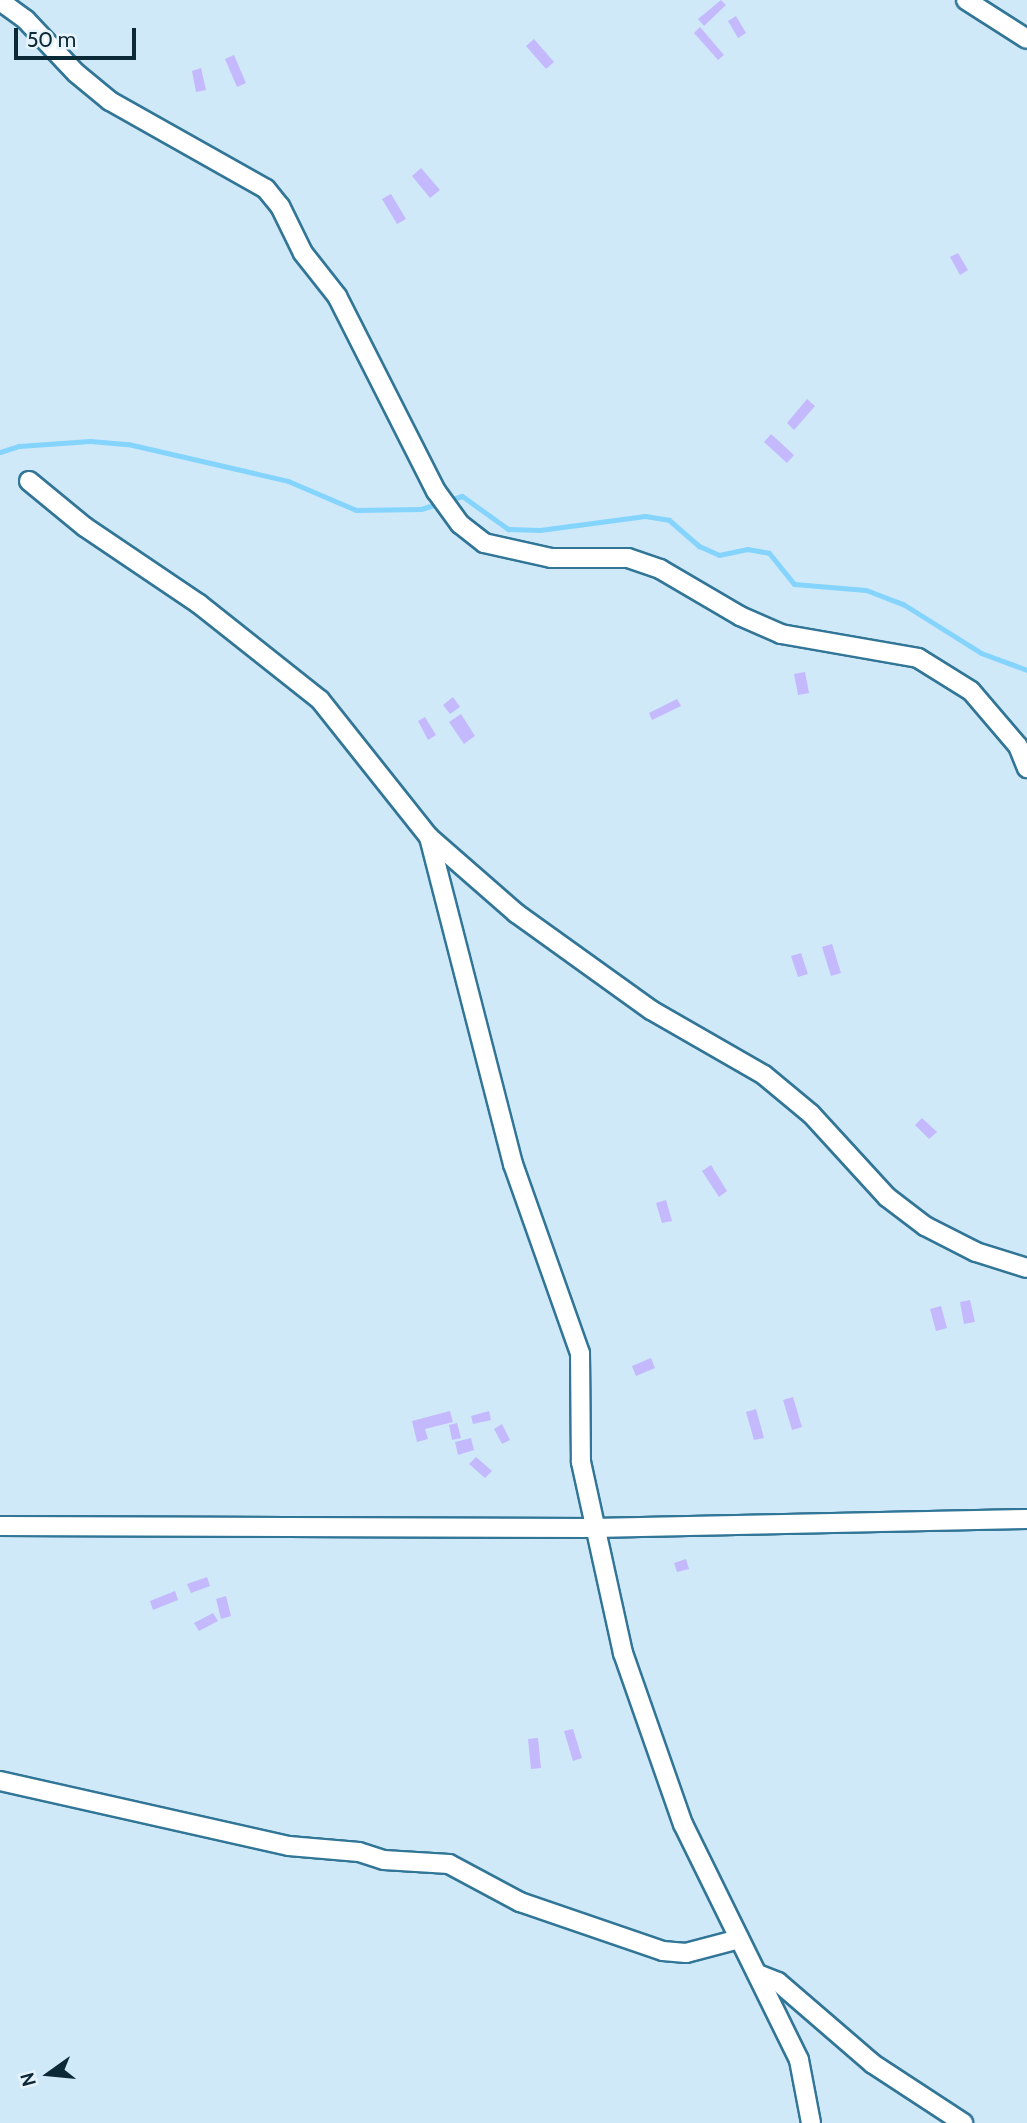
<!DOCTYPE html>
<style>
body{margin:0}
#map{position:relative;width:1027px;height:2123px;overflow:hidden;background:#cfe9f8;font-family:Cabin,sans-serif}
div>[style]{position:absolute}
[style*='--x']{left:calc(var(--x)*1px);top:calc(var(--y)*1px);width:calc(var(--w)*1px);rotate:calc(var(--a)*1deg)}
.stream>*{height:5px;margin:-2.5px;padding:0 2.5px;transform-origin:2.5px;border-radius:2.5px;background:#85d4fd}
.building>*{inset:0;background:#c5b9fe}
.roads{filter:drop-shadow(2px 0 #327697) drop-shadow(-2px 0 #327697) drop-shadow(0 2px #327697) drop-shadow(0 -2px #327697)}
.minor>*{height:18px;margin:-9px;padding:0 9px;transform-origin:9px;border-radius:9px;background:#fff}
span{translate:-50% -50%;white-space:nowrap;text-align:center;line-height:1.15;-webkit-text-stroke:5px #e7f4fc;paint-order:stroke}
.north{position:absolute;left:14px;top:2039px;width:70px;height:70px;-webkit-text-stroke:5px #e7f4fc;paint-order:stroke;rotate:255deg;font-size:19px;font-weight:700;line-height:28px;text-align:center;color:#0c2937}
.north::after{content:'';display:block;margin:auto;width:24px;height:32px;background:#0c2937;clip-path:polygon(50% 0,100% 100%,50% 72%,0 100%)}
.scale{position:absolute;left:14px;top:28px;width:122px;height:32px;box-sizing:border-box;border:4px solid #0c2937;border-top:0;padding-left:9px;font-size:21px;line-height:24px;white-space:nowrap;color:#0c2937;-webkit-text-stroke:5px #e7f4fc;paint-order:stroke}
</style>
<div id="map">
<div class="stream">
<i style="--x:0;--y:452;--w:20;--a:-18"></i>
<i style="--x:19;--y:446;--w:71;--a:-4"></i>
<i style="--x:90;--y:441;--w:38;--a:5"></i>
<i style="--x:128;--y:444;--w:164;--a:13"></i>
<i style="--x:288;--y:481;--w:74;--a:23.1"></i>
<i style="--x:356;--y:510;--w:65;--a:-0.9"></i>
<i style="--x:421;--y:509;--w:43;--a:-17.6"></i>
<i style="--x:462;--y:496;--w:57;--a:35.7"></i>
<i style="--x:508;--y:529;--w:32;--a:2"></i>
<i style="--x:540;--y:530;--w:106;--a:-7.6"></i>
<i style="--x:645;--y:516;--w:24;--a:9"></i>
<i style="--x:669;--y:520;--w:40;--a:41"></i>
<i style="--x:699;--y:546;--w:22;--a:24"></i>
<i style="--x:719;--y:555;--w:29;--a:-12"></i>
<i style="--x:747;--y:549;--w:22;--a:10"></i>
<i style="--x:769;--y:553;--w:40;--a:51"></i>
<i style="--x:794;--y:584;--w:72;--a:4.8"></i>
<i style="--x:866;--y:590;--w:40;--a:21"></i>
<i style="--x:903;--y:604;--w:92;--a:32.1"></i>
<i style="--x:981;--y:653;--w:49;--a:20.3"></i>
</div>
<div class="building">
<i style="clip-path:polygon(721px 0,726px 5px,704px 26px,698px 19px)"></i>
<i style="clip-path:polygon(736px 16px,746px 33px,738px 38px,728px 21px)"></i>
<i style="clip-path:polygon(700px 27px,724px 55px,718px 60px,694px 33px)"></i>
<i style="clip-path:polygon(534px 39px,554px 62px,546px 69px,526px 46px)"></i>
<i style="clip-path:polygon(234px 55px,246px 83px,237px 87px,225px 59px)"></i>
<i style="clip-path:polygon(201px 68px,206px 90px,196px 92px,192px 71px)"></i>
<i style="clip-path:polygon(421px 168px,440px 190px,430px 198px,412px 176px)"></i>
<i style="clip-path:polygon(391px 194px,406px 219px,397px 224px,382px 199px)"></i>
<i style="clip-path:polygon(958px 253px,968px 270px,960px 275px,950px 257px)"></i>
<i style="clip-path:polygon(807px 399px,815px 406px,794px 430px,787px 423px)"></i>
<i style="clip-path:polygon(771px 434px,794px 455px,787px 463px,764px 442px)"></i>
<i style="clip-path:polygon(805px 672px,809px 693px,798px 695px,794px 674px)"></i>
<i style="clip-path:polygon(453px 697px,460px 707px,450px 714px,443px 705px)"></i>
<i style="clip-path:polygon(677px 699px,681px 706px,652px 720px,649px 713px)"></i>
<i style="clip-path:polygon(461px 714px,475px 736px,464px 744px,449px 722px)"></i>
<i style="clip-path:polygon(425px 717px,436px 735px,428px 740px,418px 721px)"></i>
<i style="clip-path:polygon(832px 944px,841px 973px,831px 976px,822px 947px)"></i>
<i style="clip-path:polygon(801px 953px,808px 974px,798px 977px,791px 956px)"></i>
<i style="clip-path:polygon(922px 1118px,937px 1132px,929px 1139px,915px 1125px)"></i>
<i style="clip-path:polygon(711px 1165px,727px 1191px,719px 1197px,702px 1171px)"></i>
<i style="clip-path:polygon(666px 1200px,672px 1221px,662px 1223px,656px 1203px)"></i>
<i style="clip-path:polygon(970px 1300px,975px 1322px,964px 1324px,960px 1302px)"></i>
<i style="clip-path:polygon(941px 1306px,947px 1328px,936px 1331px,930px 1309px)"></i>
<i style="clip-path:polygon(651px 1358px,655px 1368px,636px 1376px,632px 1366px)"></i>
<i style="clip-path:polygon(793px 1397px,802px 1427px,792px 1430px,783px 1400px)"></i>
<i style="clip-path:polygon(756px 1409px,764px 1438px,754px 1440px,746px 1412px)"></i>
<i style="clip-path:polygon(450px 1411px,453px 1422px,425px 1429px,428px 1439px,417px 1442px,412px 1421px)"></i>
<i style="clip-path:polygon(489px 1411px,491px 1420px,473px 1424px,471px 1416px)"></i>
<i style="clip-path:polygon(457px 1423px,461px 1438px,452px 1440px,449px 1425px)"></i>
<i style="clip-path:polygon(502px 1424px,510px 1440px,502px 1444px,494px 1429px)"></i>
<i style="clip-path:polygon(471px 1438px,474px 1450px,458px 1455px,455px 1442px)"></i>
<i style="clip-path:polygon(476px 1457px,492px 1471px,485px 1478px,469px 1464px)"></i>
<i style="clip-path:polygon(686px 1559px,689px 1569px,677px 1572px,674px 1563px)"></i>
<i style="clip-path:polygon(207px 1577px,210px 1586px,191px 1593px,187px 1584px)"></i>
<i style="clip-path:polygon(175px 1591px,178px 1600px,153px 1610px,150px 1601px)"></i>
<i style="clip-path:polygon(226px 1596px,231px 1616px,221px 1619px,216px 1599px)"></i>
<i style="clip-path:polygon(213px 1613px,218px 1621px,199px 1631px,194px 1623px)"></i>
<i style="clip-path:polygon(573px 1729px,582px 1758px,573px 1761px,564px 1731px)"></i>
<i style="clip-path:polygon(538px 1738px,541px 1768px,531px 1769px,528px 1739px)"></i>
</div>
<div class="roads">
<div class="minor">
<i style="--x:966;--y:0;--w:72;--a:32.6"></i>
<i style="--x:0;--y:1;--w:32;--a:36"></i>
<i style="--x:26;--y:20;--w:73;--a:46.7"></i>
<i style="--x:76;--y:73;--w:44;--a:39.5"></i>
<i style="--x:110;--y:101;--w:179;--a:29.4"></i>
<i style="--x:266;--y:189;--w:22;--a:51"></i>
<i style="--x:280;--y:206;--w:52;--a:63.9"></i>
<i style="--x:303;--y:253;--w:55;--a:51.7"></i>
<i style="--x:337;--y:296;--w:219;--a:63.1"></i>
<i style="--x:436;--y:491;--w:41;--a:54"></i>
<i style="--x:460;--y:524;--w:31;--a:38"></i>
<i style="--x:484;--y:543;--w:69;--a:12.6"></i>
<i style="--x:551;--y:558;--w:77;--a:0"></i>
<i style="--x:628;--y:558;--w:34;--a:19"></i>
<i style="--x:660;--y:569;--w:93;--a:30.4"></i>
<i style="--x:740;--y:616;--w:45;--a:23.7"></i>
<i style="--x:781;--y:634;--w:139;--a:9.9"></i>
<i style="--x:918;--y:658;--w:62;--a:31.9"></i>
<i style="--x:971;--y:691;--w:72;--a:49.5"></i>
<i style="--x:1018;--y:746;--w:24;--a:68"></i>
<i style="--x:29;--y:481;--w:72;--a:39.4"></i>
<i style="--x:85;--y:527;--w:138;--a:34"></i>
<i style="--x:199;--y:604;--w:154;--a:38.4"></i>
<i style="--x:320;--y:700;--w:175;--a:51.5"></i>
<i style="--x:429;--y:837;--w:116;--a:41.1"></i>
<i style="--x:516;--y:913;--w:166;--a:35.7"></i>
<i style="--x:651;--y:1010;--w:130;--a:29.9"></i>
<i style="--x:764;--y:1075;--w:61;--a:39.7"></i>
<i style="--x:811;--y:1114;--w:113;--a:47.5"></i>
<i style="--x:887;--y:1197;--w:48;--a:37.3"></i>
<i style="--x:925;--y:1226;--w:57;--a:27"></i>
<i style="--x:976;--y:1252;--w:53;--a:17.4"></i>
<i style="--x:429;--y:837;--w:338;--a:75.6"></i>
<i style="--x:513;--y:1164;--w:201;--a:70.5"></i>
<i style="--x:580;--y:1353;--w:109;--a:89.5"></i>
<i style="--x:581;--y:1462;--w:196;--a:77.6"></i>
<i style="--x:623;--y:1653;--w:181;--a:70.7"></i>
<i style="--x:683;--y:1824;--w:263;--a:63.8"></i>
<i style="--x:799;--y:2060;--w:64;--a:79.2"></i>
<i style="--x:0;--y:1526;--w:593;--a:0.19"></i>
<i style="--x:593;--y:1528;--w:434;--a:-1.2"></i>
<i style="--x:0;--y:1781;--w:296;--a:12.7"></i>
<i style="--x:289;--y:1846;--w:70;--a:4.9"></i>
<i style="--x:359;--y:1852;--w:26;--a:18"></i>
<i style="--x:384;--y:1860;--w:65;--a:3.5"></i>
<i style="--x:449;--y:1864;--w:81;--a:28.2"></i>
<i style="--x:520;--y:1902;--w:151;--a:18.9"></i>
<i style="--x:663;--y:1951;--w:23;--a:5"></i>
<i style="--x:686;--y:1953;--w:55;--a:-14.8"></i>
<i style="--x:760;--y:1975;--w:19;--a:21"></i>
<i style="--x:778;--y:1982;--w:125;--a:40.8"></i>
<i style="--x:873;--y:2064;--w:108;--a:33.2"></i>
</div>
</div>
<div class="north">N</div>
<div class="scale">50 m</div>
</div>
